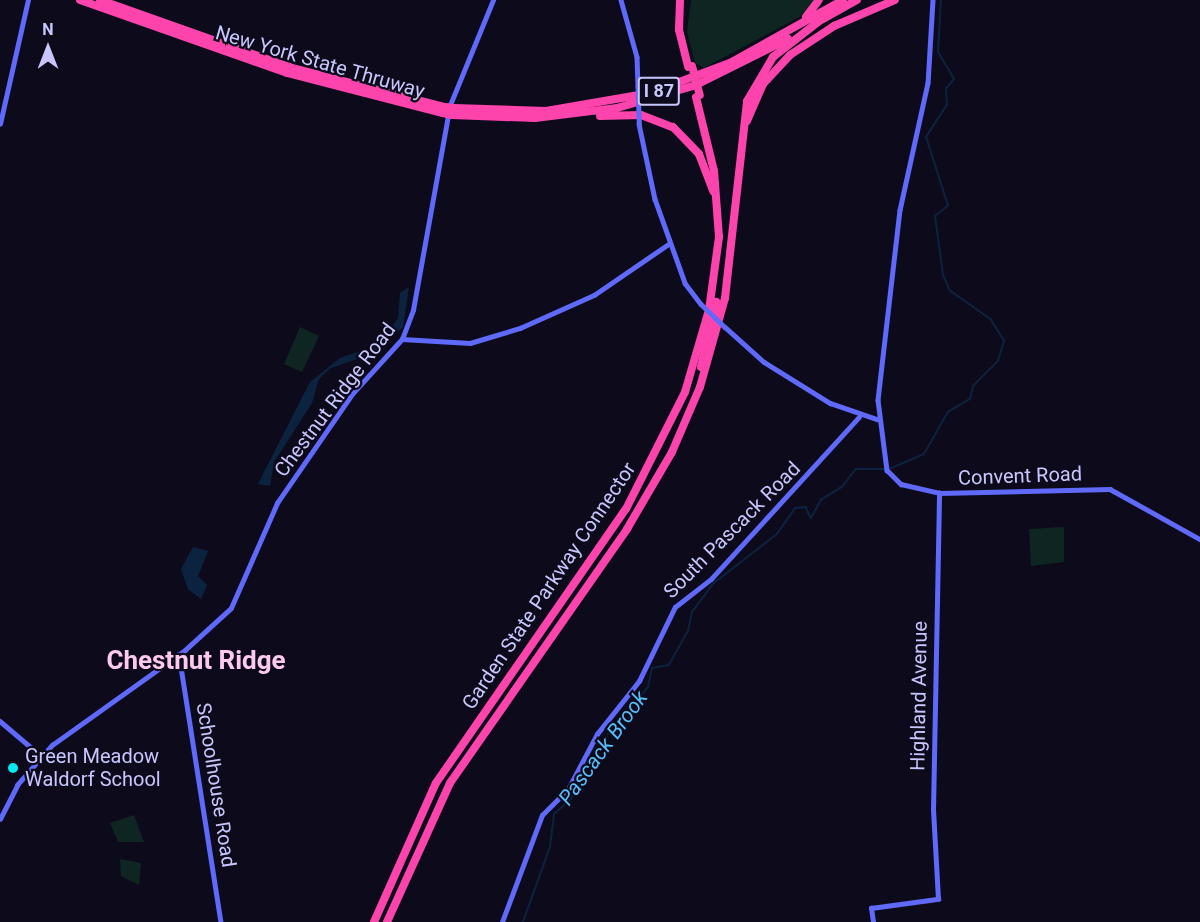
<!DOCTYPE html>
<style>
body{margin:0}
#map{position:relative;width:1200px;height:922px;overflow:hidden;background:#0d0b1b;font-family:Roboto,sans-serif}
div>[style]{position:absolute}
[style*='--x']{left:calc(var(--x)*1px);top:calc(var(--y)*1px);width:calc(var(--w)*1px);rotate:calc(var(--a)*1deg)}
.green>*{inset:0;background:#0e2522}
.water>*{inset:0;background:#0c233f}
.stream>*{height:1.5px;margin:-0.75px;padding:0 0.75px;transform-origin:0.75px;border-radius:0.75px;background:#0c233f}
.secondary>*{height:4.5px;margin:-2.25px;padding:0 2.25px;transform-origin:2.25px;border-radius:2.25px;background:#5f69fc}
.highway>*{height:8px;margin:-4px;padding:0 4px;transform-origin:4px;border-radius:4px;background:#fc44ac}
.secondary-bridge>*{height:4.5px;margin:-2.25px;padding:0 2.25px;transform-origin:2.25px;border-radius:2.25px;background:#5f69fc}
.highway-bridge>*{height:8px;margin:-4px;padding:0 4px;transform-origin:4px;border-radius:4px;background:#fc44ac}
.dots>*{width:16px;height:16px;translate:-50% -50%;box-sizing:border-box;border:3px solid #0d0b1b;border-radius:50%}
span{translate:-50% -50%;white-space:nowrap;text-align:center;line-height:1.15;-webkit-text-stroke:4.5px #0d0b1b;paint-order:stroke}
.shield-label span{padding:2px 4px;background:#0d0b1b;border:2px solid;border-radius:4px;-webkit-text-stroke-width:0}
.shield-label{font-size:18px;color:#c8c6fe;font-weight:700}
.street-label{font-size:20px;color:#c8c6fe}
.poi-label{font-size:20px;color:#c8c6fe}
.left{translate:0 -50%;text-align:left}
.water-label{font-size:21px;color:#56befc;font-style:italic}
.district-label{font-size:26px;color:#fec8ef;font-weight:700}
.north{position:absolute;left:18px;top:18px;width:60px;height:60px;-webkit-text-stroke:4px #0d0b1b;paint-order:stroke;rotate:0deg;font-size:16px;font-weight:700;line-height:24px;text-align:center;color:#c8c6fe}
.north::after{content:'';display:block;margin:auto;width:21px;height:27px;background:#c8c6fe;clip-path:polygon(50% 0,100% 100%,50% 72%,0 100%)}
</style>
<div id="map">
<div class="green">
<i style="clip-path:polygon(691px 0,815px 0,805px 14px,704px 68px,695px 63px,687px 32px)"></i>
<i style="clip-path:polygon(300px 327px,319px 336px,302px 372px,284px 364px)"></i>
<i style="clip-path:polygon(1064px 527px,1064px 562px,1031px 566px,1029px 529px)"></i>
<i style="clip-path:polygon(134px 815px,144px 842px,118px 842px,110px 823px)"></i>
<i style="clip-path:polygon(120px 859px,141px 863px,139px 885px,121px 876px)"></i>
</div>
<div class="water">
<i style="clip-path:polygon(409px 287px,403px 327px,377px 352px,331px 368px,319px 379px,312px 403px,274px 462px,270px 486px,258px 484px,310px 382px,340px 358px,379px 345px,398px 318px,400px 293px)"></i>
<i style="clip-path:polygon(193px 547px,208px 551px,198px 576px,207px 585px,201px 599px,188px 589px,181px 569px)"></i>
</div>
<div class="stream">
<i style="--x:889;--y:469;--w:38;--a:-23"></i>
<i style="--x:924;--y:454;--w:48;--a:-60.3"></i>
<i style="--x:948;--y:412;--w:26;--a:-31"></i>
<i style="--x:970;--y:399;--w:13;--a:-77"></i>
<i style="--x:973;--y:386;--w:35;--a:-45"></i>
<i style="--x:998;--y:361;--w:21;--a:-73"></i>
<i style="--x:1004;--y:341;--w:25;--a:-122"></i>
<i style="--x:991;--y:320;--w:50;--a:-144.7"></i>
<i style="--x:950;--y:291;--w:17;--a:-114"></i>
<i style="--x:943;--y:275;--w:60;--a:-97.7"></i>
<i style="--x:935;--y:216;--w:16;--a:-38"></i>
<i style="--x:948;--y:206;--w:72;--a:-107.7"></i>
<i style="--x:926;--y:137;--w:38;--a:-57"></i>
<i style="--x:947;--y:105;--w:16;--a:-94"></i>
<i style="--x:946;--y:89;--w:13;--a:-51"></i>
<i style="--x:954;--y:79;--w:31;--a:-121"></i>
<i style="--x:938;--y:52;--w:52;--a:-86.7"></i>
<i style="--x:523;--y:922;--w:80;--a:-70.2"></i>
<i style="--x:550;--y:847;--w:33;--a:-83"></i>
<i style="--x:554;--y:814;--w:23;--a:-41"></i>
<i style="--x:571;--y:799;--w:75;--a:-60.4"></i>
<i style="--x:608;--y:734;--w:62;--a:-49.6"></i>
<i style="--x:648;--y:687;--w:19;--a:-78"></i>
<i style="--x:652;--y:668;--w:17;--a:-10"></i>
<i style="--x:669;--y:665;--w:39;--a:-61"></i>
<i style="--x:688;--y:631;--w:19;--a:-78"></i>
<i style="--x:692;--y:612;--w:36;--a:-53"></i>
<i style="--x:714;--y:583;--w:80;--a:-37.9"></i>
<i style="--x:777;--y:534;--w:32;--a:-55"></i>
<i style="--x:795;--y:508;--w:11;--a:-5"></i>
<i style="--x:806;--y:507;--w:12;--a:66"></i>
<i style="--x:811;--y:518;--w:21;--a:-61"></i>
<i style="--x:821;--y:500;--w:25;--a:-32"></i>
<i style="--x:842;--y:487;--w:23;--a:-52"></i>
<i style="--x:856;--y:469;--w:28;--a:0"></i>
</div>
<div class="secondary">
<i style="--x:621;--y:0;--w:59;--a:74.3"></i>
<i style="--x:637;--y:57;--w:29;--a:88"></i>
<i style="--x:933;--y:0;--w:83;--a:93.4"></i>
<i style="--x:928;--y:83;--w:130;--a:102.4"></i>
<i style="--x:900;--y:210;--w:191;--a:96.6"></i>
<i style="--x:878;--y:400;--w:71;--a:82.7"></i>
<i style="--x:887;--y:470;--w:20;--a:45"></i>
<i style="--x:901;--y:484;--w:39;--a:13"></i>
<i style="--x:939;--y:493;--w:171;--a:-1.3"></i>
<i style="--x:1110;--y:489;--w:103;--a:29.1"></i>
<i style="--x:0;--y:124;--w:127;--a:-77.3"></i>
<i style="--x:639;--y:124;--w:77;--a:78"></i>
<i style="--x:655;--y:199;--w:89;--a:70.3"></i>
<i style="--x:685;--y:283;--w:26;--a:53"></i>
<i style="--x:725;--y:327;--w:52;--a:41.9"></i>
<i style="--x:764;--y:362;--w:78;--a:31.8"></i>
<i style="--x:830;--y:403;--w:50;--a:18.8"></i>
<i style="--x:402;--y:339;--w:68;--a:3.4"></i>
<i style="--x:470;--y:343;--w:52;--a:-16.7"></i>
<i style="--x:520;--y:328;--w:81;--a:-24"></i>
<i style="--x:594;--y:295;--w:92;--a:-34.4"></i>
<i style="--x:179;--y:654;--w:271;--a:81.1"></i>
<i style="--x:0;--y:721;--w:52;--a:40.4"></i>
<i style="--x:0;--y:819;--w:38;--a:-63"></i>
<i style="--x:17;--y:785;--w:53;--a:-48.8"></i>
<i style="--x:52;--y:745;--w:163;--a:-35.5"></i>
<i style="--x:185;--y:650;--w:62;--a:-42.4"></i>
<i style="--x:231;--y:608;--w:115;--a:-66.3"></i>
<i style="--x:277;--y:503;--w:134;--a:-55.4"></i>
<i style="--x:353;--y:393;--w:73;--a:-47.8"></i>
<i style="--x:402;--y:339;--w:31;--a:-69"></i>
<i style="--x:413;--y:310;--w:208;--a:-79.8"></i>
<i style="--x:450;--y:105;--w:113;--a:-67.7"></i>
<i style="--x:502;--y:922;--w:114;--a:-69.5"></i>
<i style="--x:542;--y:815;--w:37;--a:-45"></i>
<i style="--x:568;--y:789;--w:62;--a:-62.2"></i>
<i style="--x:597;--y:734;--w:68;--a:-51.6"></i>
<i style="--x:639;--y:681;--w:82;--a:-64.1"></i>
<i style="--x:675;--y:607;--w:46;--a:-37.9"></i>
<i style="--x:711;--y:579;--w:219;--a:-47.6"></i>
<i style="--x:873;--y:922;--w:14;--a:-98"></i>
<i style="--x:871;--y:908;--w:68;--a:-7.7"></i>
<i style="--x:938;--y:899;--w:89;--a:-93.2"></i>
<i style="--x:933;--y:810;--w:317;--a:-88.9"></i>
</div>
<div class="highway">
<i style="--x:80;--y:0;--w:219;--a:19.4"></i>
<i style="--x:287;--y:73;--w:161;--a:14.4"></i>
<i style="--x:100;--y:0;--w:201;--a:19.5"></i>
<i style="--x:289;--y:67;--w:161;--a:14.4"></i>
<i style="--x:680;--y:0;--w:30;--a:92"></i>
<i style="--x:679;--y:30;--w:38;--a:76"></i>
<i style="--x:806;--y:17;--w:21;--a:-53"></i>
<i style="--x:814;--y:24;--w:49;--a:-29.2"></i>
<i style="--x:454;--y:108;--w:92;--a:1.9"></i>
<i style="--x:546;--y:111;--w:106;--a:-9.8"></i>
<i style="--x:650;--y:93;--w:85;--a:-20.6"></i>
<i style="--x:730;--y:63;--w:129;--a:-29.1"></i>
<i style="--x:452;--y:115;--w:83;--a:2.1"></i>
<i style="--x:535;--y:118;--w:83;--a:-7"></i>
<i style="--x:617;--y:108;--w:82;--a:-16.2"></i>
<i style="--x:696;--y:85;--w:103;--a:-26.6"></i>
<i style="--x:600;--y:116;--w:41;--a:-1.4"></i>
<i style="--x:641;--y:115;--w:34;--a:21"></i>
<i style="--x:673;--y:127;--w:37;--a:46"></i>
<i style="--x:699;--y:154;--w:40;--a:69"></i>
<i style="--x:747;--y:121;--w:40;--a:-66.6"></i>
<i style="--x:763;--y:84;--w:40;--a:-47"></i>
<i style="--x:790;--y:55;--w:53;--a:-33.4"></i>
<i style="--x:834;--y:26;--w:66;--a:-23.1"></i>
<i style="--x:701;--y:367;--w:67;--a:-77"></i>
<i style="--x:374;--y:922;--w:152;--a:-66"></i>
<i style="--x:436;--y:783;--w:333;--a:-55.3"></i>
<i style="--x:626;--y:509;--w:131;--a:-63.2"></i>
<i style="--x:685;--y:392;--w:85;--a:-73.7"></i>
<i style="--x:709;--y:310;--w:74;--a:-82.2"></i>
<i style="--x:719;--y:237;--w:66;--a:-94.3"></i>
<i style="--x:714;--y:171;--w:76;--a:-103.7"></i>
<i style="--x:387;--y:922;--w:153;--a:-65.6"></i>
<i style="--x:450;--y:783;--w:310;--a:-55.1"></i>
<i style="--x:627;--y:529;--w:89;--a:-59.7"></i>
<i style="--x:672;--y:452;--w:71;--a:-66.7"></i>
<i style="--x:700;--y:387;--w:92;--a:-74.3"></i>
<i style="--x:725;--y:298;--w:198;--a:-83.6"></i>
<i style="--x:747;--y:101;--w:51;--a:-59.4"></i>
<i style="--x:773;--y:57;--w:57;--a:-37.9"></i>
</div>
<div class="secondary-bridge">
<i style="--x:638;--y:86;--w:38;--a:88"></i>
<i style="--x:701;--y:304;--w:33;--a:44"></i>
</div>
<div class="highway-bridge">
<i style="--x:692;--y:66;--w:30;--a:75"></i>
<i style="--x:445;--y:107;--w:9;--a:6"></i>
<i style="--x:443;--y:113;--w:9;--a:13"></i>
</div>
<div class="dots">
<i style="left:13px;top:768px;background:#04e9ed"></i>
</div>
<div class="shield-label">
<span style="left:659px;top:91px">I 87</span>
</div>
<div class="street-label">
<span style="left:320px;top:62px;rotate:16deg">New York State Thruway</span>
<span style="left:335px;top:400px;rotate:-53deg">Chestnut Ridge Road</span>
<span style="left:1020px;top:476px;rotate:-2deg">Convent Road</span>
<span style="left:732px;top:530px;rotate:-45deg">South Pascack Road</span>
<span style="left:549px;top:586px;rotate:-56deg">Garden State Parkway Connector</span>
<span style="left:919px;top:696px;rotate:-89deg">Highland Avenue</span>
<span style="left:216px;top:785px;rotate:81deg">Schoolhouse Road</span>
</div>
<div class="poi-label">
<span class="left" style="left:25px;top:768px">Green Meadow<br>Waldorf School</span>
</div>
<div class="water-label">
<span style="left:603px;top:748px;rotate:-54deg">Pascack Brook</span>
</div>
<div class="district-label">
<span style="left:196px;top:661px">Chestnut Ridge</span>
</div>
<div class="north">N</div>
</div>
